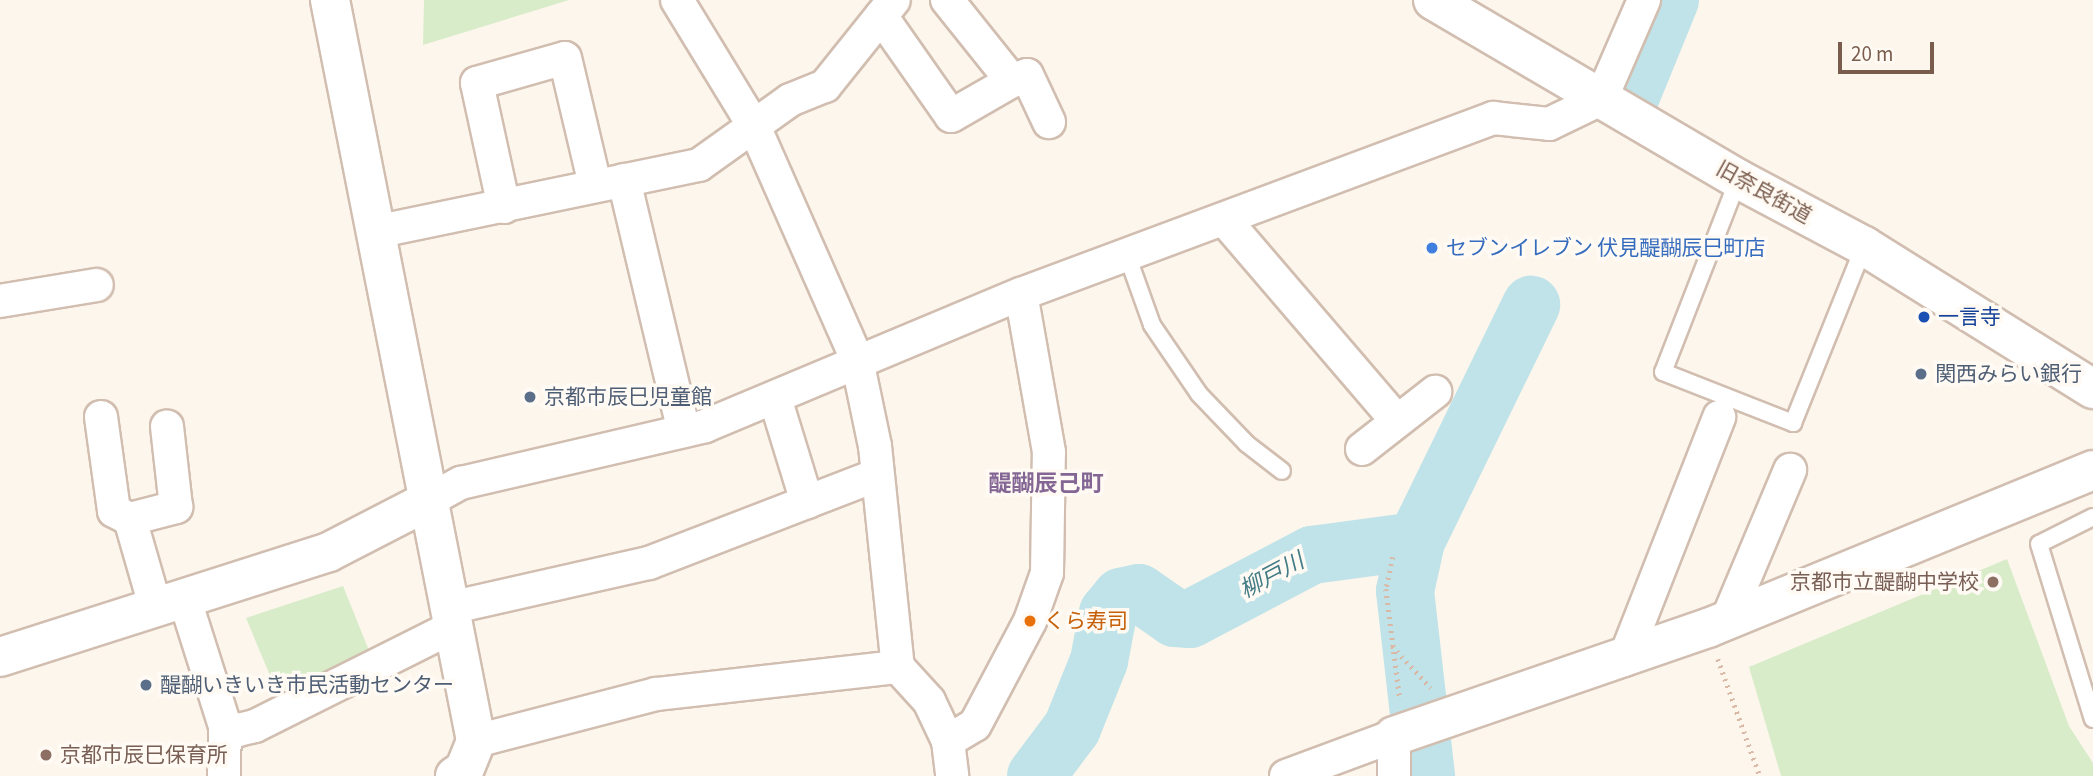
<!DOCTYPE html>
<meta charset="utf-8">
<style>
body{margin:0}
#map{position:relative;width:2093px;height:776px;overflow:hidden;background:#fdf6ec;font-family:"Source Sans 3","Noto Sans JP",sans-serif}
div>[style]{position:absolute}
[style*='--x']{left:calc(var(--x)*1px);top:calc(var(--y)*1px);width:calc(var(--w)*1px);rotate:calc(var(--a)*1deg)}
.green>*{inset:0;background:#d8ecc9}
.river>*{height:58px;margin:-29px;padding:0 29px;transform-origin:29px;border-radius:29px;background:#bfe3e8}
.path>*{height:4.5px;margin-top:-2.25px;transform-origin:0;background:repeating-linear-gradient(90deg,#d9b8a5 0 2px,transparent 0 7px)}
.roads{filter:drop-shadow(2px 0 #d1beb0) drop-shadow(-2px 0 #d1beb0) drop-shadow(0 2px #d1beb0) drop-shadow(0 -2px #d1beb0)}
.lane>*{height:16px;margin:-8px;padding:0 8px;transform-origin:8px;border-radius:8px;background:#fff}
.street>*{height:32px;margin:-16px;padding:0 16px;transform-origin:16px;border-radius:16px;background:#fff}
.secondary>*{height:38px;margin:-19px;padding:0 19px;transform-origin:19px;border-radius:19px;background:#fff}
.dots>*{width:19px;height:19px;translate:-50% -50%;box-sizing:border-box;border:4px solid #fffaf3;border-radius:50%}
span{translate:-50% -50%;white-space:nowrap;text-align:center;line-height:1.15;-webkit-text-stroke:7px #fffaf3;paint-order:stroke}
.street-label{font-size:21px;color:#7a5c4d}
.shop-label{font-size:21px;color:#366cbe}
.left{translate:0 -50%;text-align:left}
.transit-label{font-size:21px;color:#164399}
.service-label{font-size:21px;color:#4e5e75}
.education-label{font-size:21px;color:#785e54}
.right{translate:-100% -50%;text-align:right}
.food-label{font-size:21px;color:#c56008}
.neighbourhood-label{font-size:23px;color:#846695;font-weight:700}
.water-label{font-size:23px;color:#437c86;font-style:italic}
.scale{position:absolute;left:1838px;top:42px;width:96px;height:32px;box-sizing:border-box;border:4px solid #7a5c4d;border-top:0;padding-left:9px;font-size:21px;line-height:24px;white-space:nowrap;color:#7a5c4d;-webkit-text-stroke:5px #fffaf3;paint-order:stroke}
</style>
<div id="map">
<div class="green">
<i style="clip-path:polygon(424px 0,569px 0,423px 45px)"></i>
<i style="clip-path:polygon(2007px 559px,2069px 726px,2093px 763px,2093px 776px,1781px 776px,1749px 667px)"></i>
<i style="clip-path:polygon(343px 586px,370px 653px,279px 697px,246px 618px)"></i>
</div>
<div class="river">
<i style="--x:1630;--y:98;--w:106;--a:-67.8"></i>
<i style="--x:1416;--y:541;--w:51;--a:102.4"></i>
<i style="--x:1405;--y:591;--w:186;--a:83.5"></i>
<i style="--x:1036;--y:776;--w:60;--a:-53.1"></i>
<i style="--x:1072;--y:728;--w:72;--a:-68.1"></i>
<i style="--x:1099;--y:661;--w:49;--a:-79.4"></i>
<i style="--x:1108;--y:613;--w:21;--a:-51"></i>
<i style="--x:1121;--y:597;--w:18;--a:-13"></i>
<i style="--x:1139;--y:593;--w:44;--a:34.8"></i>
<i style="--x:1175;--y:618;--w:15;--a:4"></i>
<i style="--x:1190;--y:619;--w:138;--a:-27.7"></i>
<i style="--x:1312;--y:555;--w:105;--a:-7.7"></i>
<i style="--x:1416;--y:541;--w:263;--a:-64"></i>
</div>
<div class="path">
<i style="--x:1393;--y:557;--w:33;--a:102"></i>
<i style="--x:1386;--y:589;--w:112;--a:82.8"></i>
<i style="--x:1392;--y:646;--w:57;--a:47.1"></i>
<i style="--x:1718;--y:659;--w:124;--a:70.3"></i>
</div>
<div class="roads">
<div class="lane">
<i style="--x:1738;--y:180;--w:206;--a:111.3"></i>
<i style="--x:1663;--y:372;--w:140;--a:21.4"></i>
<i style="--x:1793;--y:423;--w:191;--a:-68.1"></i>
<i style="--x:1127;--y:255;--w:74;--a:70.3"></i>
<i style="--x:1152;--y:325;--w:83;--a:55.7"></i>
<i style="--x:1199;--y:394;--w:69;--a:46.2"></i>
<i style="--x:1247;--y:444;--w:44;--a:37.6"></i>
<i style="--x:2093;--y:517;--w:60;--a:153.4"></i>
<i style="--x:2039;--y:544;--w:183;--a:72.9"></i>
</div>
<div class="street">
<i style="--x:677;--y:0;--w:148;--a:58.6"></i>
<i style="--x:754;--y:126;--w:256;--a:66.2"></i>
<i style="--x:857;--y:360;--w:88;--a:78.2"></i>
<i style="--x:875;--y:446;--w:222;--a:84.1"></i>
<i style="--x:898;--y:667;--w:46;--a:47.6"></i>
<i style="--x:929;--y:701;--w:44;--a:64.6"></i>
<i style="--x:948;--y:741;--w:35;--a:83"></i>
<i style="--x:881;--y:16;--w:122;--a:55"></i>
<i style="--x:951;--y:116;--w:70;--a:-29.8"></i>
<i style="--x:1012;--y:81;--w:104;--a:-128.7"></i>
<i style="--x:1012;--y:81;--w:16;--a:-22"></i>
<i style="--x:1027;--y:75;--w:52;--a:64.9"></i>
<i style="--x:624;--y:180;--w:258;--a:76.6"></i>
<i style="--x:504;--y:207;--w:127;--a:-102.3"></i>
<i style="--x:477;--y:83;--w:91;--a:-15.9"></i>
<i style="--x:565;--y:58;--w:130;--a:76.7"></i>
<i style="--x:1224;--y:219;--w:266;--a:49.4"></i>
<i style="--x:375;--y:232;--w:331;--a:-11.7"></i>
<i style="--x:699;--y:165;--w:112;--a:-35.5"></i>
<i style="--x:790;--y:100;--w:38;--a:-22"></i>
<i style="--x:825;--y:86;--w:110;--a:-51.3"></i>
<i style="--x:0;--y:301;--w:98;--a:-9.4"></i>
<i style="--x:775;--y:398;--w:109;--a:72.9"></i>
<i style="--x:101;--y:417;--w:95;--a:82.1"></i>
<i style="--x:114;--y:511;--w:18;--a:27"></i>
<i style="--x:1362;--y:449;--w:93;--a:-38"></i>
<i style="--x:428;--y:501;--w:38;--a:-29"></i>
<i style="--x:461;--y:483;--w:251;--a:-13.1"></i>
<i style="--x:705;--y:426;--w:342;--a:-22.7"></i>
<i style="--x:1021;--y:294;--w:504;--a:-20.45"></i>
<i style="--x:1493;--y:118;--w:56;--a:6.1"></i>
<i style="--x:1549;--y:124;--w:58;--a:-25.7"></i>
<i style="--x:1601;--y:99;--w:108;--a:-66.5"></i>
<i style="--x:185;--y:600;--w:132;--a:72.4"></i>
<i style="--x:225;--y:726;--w:14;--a:17"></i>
<i style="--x:238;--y:730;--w:17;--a:-13"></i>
<i style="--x:255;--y:726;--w:221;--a:-26.6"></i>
<i style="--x:449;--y:608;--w:205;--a:-12.7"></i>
<i style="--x:649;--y:563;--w:244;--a:-21.1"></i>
<i style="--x:156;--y:609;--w:94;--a:-106.1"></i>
<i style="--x:130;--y:519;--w:48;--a:-14.6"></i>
<i style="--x:176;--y:507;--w:81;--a:-96.4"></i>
<i style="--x:1727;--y:620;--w:163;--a:-67.2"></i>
<i style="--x:1624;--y:660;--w:261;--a:-68.6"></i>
<i style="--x:476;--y:741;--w:186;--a:-14.6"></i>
<i style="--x:656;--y:694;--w:244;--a:-6.4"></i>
<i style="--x:948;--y:741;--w:31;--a:-31"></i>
<i style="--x:975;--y:725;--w:118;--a:-62.1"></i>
<i style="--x:1030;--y:621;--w:51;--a:-70.5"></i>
<i style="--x:1047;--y:573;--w:121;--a:-89.1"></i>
<i style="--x:1049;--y:452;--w:160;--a:-100"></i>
<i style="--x:224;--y:776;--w:50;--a:-88.9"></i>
<i style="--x:1286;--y:776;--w:115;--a:-20.3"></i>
<i style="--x:1394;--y:736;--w:40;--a:90"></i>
</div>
<div class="secondary">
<i style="--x:330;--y:0;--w:755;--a:78.85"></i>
<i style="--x:476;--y:741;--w:31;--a:112"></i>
<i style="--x:464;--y:770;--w:11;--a:146"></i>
<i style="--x:1433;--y:0;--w:354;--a:30.4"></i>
<i style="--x:1738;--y:179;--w:143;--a:28"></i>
<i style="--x:1864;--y:246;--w:270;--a:32"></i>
<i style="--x:0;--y:657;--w:345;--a:-17.7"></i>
<i style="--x:329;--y:552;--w:111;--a:-27.3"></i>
<i style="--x:1394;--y:736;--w:332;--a:-19"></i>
<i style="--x:1708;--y:628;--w:416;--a:-22.3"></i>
</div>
</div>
<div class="dots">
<i style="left:1432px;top:248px;background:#3f7fe0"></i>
<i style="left:1924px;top:317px;background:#1a4fb4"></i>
<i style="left:1921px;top:374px;background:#5c6f8a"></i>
<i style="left:530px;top:397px;background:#5c6f8a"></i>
<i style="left:1993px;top:582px;background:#8d6e63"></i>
<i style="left:1030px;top:621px;background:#e8710a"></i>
<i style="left:146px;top:685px;background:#5c6f8a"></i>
<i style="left:46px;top:755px;background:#8d6e63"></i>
</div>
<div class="street-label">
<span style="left:1764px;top:192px;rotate:29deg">旧奈良街道</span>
</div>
<div class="shop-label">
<span class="left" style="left:1446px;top:248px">セブンイレブン 伏見醍醐辰巳町店</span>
</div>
<div class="transit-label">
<span class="left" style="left:1938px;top:317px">一言寺</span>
</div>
<div class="service-label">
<span class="left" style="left:1935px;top:374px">関西みらい銀行</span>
<span class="left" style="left:544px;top:397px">京都市辰巳児童館</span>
<span class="left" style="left:160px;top:685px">醍醐いきいき市民活動センター</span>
</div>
<div class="education-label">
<span class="right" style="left:1979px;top:582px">京都市立醍醐中学校</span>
<span class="left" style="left:60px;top:755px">京都市辰巳保育所</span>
</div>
<div class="food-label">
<span class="left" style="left:1044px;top:621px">くら寿司</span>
</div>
<div class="neighbourhood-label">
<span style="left:1046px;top:484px">醍醐辰己町</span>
</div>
<div class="water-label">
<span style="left:1272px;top:576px;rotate:-28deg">柳戸川</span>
</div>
<div class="scale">20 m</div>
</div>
